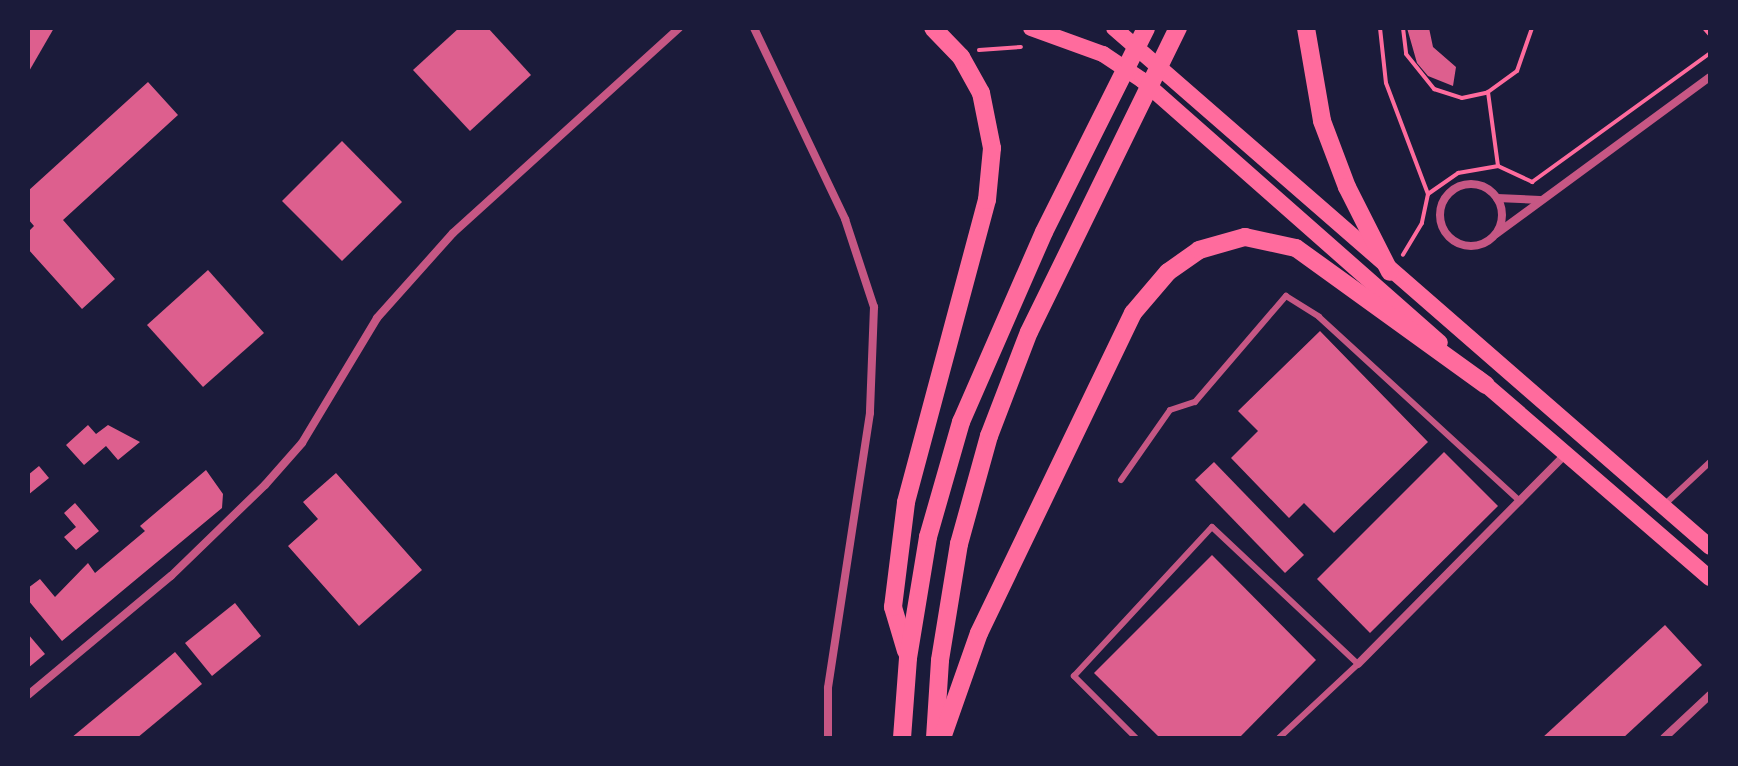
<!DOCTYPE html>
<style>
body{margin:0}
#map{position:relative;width:1738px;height:766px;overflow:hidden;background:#1b1b3a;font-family:Figtree,sans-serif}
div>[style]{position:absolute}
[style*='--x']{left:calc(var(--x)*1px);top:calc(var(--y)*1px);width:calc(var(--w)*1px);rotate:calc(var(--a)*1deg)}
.building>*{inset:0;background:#dd5f8e}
.path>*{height:4px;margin:-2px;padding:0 2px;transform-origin:2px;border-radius:2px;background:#ff6b9d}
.service>*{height:6px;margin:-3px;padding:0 3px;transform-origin:3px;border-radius:3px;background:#c65784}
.minor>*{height:8px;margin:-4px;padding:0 4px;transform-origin:4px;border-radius:4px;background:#c65784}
.minor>.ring{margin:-4px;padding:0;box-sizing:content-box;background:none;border:8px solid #c65784;border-radius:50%}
.secondary>*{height:16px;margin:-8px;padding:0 8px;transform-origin:8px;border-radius:8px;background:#ff6b9d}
.trunk>*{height:18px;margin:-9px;padding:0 9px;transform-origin:9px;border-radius:9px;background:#ff6b9d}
span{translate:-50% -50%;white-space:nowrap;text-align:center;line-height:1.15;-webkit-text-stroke:7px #1b1b3a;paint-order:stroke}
.frame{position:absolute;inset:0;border:30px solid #1b1b3a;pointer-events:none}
</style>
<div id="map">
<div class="building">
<i style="clip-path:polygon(28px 28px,54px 28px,28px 73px)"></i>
<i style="clip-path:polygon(459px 28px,488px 28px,531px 75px,470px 131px,413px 70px)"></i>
<i style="clip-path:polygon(1407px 28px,1429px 28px,1433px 47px,1456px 67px,1453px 86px,1428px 76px,1417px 63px)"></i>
<i style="clip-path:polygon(148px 82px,178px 115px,63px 220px,115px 279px,82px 309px,28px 249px,28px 232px,34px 226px,28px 219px,28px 191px)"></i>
<i style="clip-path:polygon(342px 141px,402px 202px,342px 261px,282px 201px)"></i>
<i style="clip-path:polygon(208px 270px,264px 333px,203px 387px,147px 325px)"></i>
<i style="clip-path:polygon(1320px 331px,1428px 442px,1334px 533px,1304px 503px,1289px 518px,1231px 458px,1258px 431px,1238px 411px)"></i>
<i style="clip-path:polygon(88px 425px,96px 434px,108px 425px,140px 442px,118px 460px,106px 446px,84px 465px,66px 445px)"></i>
<i style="clip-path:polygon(1444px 452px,1498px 506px,1370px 633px,1317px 579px)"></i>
<i style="clip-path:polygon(1214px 462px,1304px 555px,1285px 573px,1195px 480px)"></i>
<i style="clip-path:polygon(39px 466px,49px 478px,28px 495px,28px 475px)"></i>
<i style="clip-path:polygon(206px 470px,223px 494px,222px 508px,62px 641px,28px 600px,28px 588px,40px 579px,55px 597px,88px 563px,95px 573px,145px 531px,140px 526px)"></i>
<i style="clip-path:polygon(336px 473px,422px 570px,359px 626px,288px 546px,318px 519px,303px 502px)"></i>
<i style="clip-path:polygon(75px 503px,99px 531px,76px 550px,64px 537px,76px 527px,64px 513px)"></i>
<i style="clip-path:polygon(1212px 555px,1316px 660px,1239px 738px,1160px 738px,1094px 673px)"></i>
<i style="clip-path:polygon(235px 603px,261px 636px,212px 676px,185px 643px)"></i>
<i style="clip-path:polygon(1665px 625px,1702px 665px,1623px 738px,1542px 738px)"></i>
<i style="clip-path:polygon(28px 634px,45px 654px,28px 668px)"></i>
<i style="clip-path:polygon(175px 652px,202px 684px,137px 738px,71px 738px)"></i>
</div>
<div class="path">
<i style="--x:1380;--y:28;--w:55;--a:83.8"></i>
<i style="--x:1386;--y:83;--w:119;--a:69.3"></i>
<i style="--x:1428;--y:194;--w:30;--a:102"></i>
<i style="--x:1422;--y:223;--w:37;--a:121"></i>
<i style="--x:1403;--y:28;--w:26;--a:83"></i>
<i style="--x:1406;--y:54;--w:45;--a:51.3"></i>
<i style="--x:1434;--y:89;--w:29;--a:18"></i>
<i style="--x:1462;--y:98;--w:25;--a:-12"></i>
<i style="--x:1704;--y:28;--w:9;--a:49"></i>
<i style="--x:979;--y:50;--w:42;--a:-4.1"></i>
<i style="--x:1498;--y:166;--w:75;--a:-97.7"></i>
<i style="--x:1488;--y:92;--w:36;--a:-36"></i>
<i style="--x:1517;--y:71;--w:46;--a:-70.8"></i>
<i style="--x:1428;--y:194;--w:37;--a:-35"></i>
<i style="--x:1458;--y:173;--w:41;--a:-9.9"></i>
<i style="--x:1498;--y:166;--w:38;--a:25"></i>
<i style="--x:1532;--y:182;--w:220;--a:-35.9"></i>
</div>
<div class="service">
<i style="--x:1121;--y:480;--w:85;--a:-55"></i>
<i style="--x:1170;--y:410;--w:26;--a:-18"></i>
<i style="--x:1195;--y:402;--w:140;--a:-49.4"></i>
<i style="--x:1286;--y:296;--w:39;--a:32"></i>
<i style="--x:1319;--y:317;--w:273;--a:42.5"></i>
<i style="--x:1663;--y:506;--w:64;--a:-43.1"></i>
<i style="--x:1136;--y:738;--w:88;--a:-135"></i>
<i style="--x:1074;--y:676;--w:203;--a:-47.2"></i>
<i style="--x:1212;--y:527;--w:200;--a:43.2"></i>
<i style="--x:1358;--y:664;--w:108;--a:136.9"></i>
</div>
<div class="minor">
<i style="--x:754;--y:28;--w:212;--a:64.5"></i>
<i style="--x:845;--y:219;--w:93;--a:71.8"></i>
<i style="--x:874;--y:307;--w:106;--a:92.2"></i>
<i style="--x:870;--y:413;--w:278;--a:98.7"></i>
<i style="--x:828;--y:688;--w:50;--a:90"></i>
<i class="ring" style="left:1440px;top:184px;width:54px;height:54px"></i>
<i style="--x:1497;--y:198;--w:43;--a:2.7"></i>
<i style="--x:1496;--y:234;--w:265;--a:-36.3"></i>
<i style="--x:1358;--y:664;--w:294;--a:-45.3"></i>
<i style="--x:28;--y:695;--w:186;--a:-39.8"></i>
<i style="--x:171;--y:576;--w:131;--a:-44.1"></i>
<i style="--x:265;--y:485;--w:56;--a:-48.6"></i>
<i style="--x:302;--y:443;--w:146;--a:-59"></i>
<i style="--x:377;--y:318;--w:114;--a:-48.2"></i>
<i style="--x:453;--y:233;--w:305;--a:-42.2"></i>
<i style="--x:1664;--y:738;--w:63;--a:-43.1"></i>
</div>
<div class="secondary">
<i style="--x:1031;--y:28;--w:77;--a:19.9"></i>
<i style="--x:1103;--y:54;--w:47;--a:33.7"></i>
<i style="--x:1142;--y:80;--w:397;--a:41.4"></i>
<i style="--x:1114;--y:28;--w:790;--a:41.05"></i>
<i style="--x:1478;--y:378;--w:306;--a:40.8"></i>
</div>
<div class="trunk">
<i style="--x:1306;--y:28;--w:94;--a:80.2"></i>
<i style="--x:1322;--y:121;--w:71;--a:69.3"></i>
<i style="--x:1347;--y:187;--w:95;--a:63.2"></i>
<i style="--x:906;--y:651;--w:46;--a:-106.5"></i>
<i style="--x:893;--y:607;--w:106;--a:-82.9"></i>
<i style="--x:906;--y:502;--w:313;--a:-75"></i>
<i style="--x:987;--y:200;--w:52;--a:-84.5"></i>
<i style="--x:992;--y:148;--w:56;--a:-101.3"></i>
<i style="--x:981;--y:93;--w:41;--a:-119.1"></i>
<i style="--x:961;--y:57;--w:40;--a:-134"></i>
<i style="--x:902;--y:738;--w:80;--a:-85.7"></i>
<i style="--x:908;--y:658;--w:123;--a:-80.6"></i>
<i style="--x:928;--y:537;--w:120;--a:-74"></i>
<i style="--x:961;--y:422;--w:207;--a:-66.4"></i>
<i style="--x:1044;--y:232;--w:228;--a:-63.4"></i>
<i style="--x:935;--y:738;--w:78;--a:-86.3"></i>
<i style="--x:940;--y:660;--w:118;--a:-80.7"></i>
<i style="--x:959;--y:544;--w:112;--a:-74.5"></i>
<i style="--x:989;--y:436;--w:111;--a:-69"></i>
<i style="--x:1029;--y:332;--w:339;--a:-63.9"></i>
<i style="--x:942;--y:738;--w:111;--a:-70.6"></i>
<i style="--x:979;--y:633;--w:355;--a:-64.3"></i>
<i style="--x:1133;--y:313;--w:54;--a:-49.5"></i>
<i style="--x:1168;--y:272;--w:38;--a:-35"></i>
<i style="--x:1199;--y:250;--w:48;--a:-15.8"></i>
<i style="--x:1245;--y:237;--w:52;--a:12.2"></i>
<i style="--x:1296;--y:248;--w:234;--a:35.8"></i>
</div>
<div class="frame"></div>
</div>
